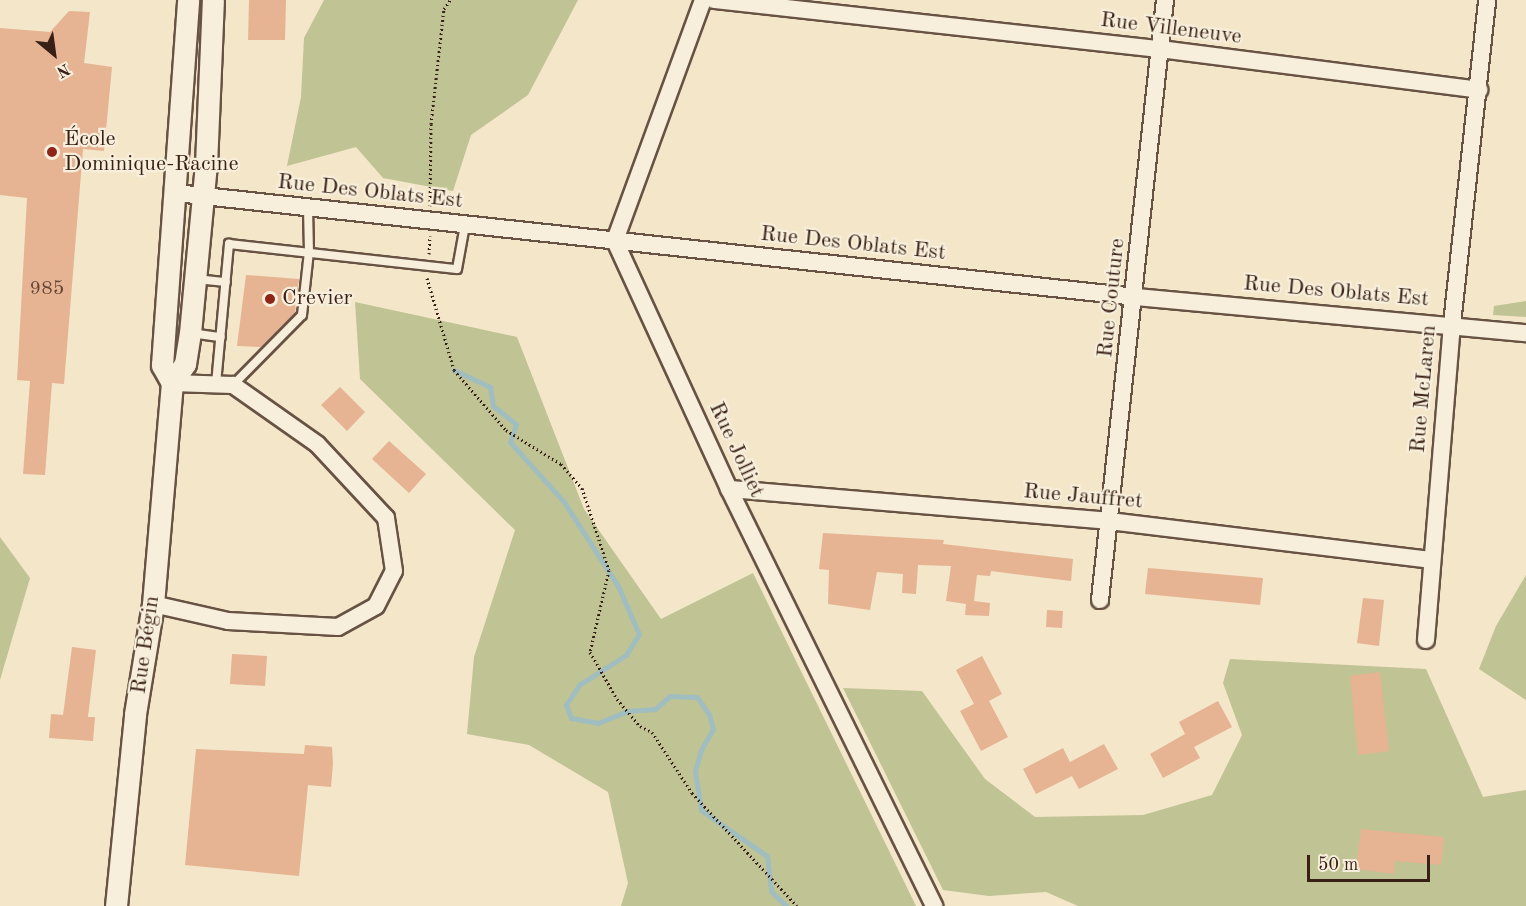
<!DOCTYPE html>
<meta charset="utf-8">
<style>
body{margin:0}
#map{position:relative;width:1526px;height:906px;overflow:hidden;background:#f3e6c9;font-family:"Old Standard TT",serif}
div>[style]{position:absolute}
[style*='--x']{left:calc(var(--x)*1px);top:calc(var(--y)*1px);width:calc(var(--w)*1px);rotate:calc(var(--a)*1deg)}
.green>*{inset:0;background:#c0c393}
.stream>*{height:5px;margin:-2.5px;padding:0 2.5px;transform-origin:2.5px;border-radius:2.5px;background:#a0bdc0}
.building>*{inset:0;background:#e6b393}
.path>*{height:3px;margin-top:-1.5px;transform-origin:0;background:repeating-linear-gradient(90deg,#382016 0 1.5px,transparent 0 4.5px)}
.roads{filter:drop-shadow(2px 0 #675243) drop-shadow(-2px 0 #675243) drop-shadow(0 2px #675243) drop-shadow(0 -2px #675243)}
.service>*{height:8px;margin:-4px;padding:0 4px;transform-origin:4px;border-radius:4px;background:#f7efdc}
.minor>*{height:16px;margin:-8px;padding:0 8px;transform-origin:8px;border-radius:8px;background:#f7efdc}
.tertiary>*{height:21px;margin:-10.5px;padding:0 10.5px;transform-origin:10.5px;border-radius:10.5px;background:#f7efdc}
.dots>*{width:16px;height:16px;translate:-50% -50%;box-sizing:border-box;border:3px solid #f7efdc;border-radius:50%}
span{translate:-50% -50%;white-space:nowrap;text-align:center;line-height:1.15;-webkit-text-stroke:4.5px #f7efdc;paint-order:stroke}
.number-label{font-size:20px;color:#644535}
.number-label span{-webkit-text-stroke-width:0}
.street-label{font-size:22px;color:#382016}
.poi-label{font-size:22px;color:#382016}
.left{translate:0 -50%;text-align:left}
.north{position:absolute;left:24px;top:24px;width:60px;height:60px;-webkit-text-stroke:4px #f7efdc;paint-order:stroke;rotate:151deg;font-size:16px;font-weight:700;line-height:24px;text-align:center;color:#382016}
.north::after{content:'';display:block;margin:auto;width:21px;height:27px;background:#382016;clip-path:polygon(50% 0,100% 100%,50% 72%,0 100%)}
.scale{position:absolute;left:1307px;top:855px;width:123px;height:27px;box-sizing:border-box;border:3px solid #382016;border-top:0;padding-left:8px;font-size:18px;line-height:21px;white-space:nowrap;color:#382016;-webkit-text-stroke:4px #f7efdc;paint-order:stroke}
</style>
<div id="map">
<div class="green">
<i style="clip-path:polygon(324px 0,578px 0,528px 95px,471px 135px,453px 191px,383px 178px,356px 147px,287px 166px,301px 97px,304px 38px)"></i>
<i style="clip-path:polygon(1526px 301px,1526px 317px,1493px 315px,1494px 306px)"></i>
<i style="clip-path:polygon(355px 302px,517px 337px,584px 509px,661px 619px,753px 573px,916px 906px,621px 906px,628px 883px,608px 792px,529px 745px,467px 734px,474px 657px,515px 530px,360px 379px)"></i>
<i style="clip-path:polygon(0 537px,30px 578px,0 680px)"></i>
<i style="clip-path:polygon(1526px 575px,1526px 700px,1479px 669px,1496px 626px)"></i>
<i style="clip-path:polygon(1230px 659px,1426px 669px,1483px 797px,1526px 790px,1526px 906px,1078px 906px,1046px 892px,989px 896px,943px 890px,843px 688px,922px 691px,985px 779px,1035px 817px,1143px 815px,1212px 795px,1242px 735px,1223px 683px)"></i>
</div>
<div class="stream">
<i style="--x:454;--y:370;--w:40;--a:25"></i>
<i style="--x:490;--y:387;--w:19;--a:81"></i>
<i style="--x:493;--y:406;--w:29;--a:38"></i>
<i style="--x:516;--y:424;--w:19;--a:108"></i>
<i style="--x:510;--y:442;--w:81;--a:48"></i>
<i style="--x:564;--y:502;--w:100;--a:57.3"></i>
<i style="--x:618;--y:586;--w:52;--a:66.4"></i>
<i style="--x:639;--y:634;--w:25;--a:122"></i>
<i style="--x:626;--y:655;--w:56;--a:147.4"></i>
<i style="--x:579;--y:685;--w:24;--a:123"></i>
<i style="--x:566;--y:705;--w:14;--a:69"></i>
<i style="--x:571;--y:718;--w:27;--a:10"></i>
<i style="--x:598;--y:723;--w:31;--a:-22"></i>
<i style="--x:627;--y:711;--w:28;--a:-4"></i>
<i style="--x:655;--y:709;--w:20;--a:-41"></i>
<i style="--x:670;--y:696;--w:27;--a:2"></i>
<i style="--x:697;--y:697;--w:21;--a:55"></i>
<i style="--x:709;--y:714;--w:16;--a:75"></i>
<i style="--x:713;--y:729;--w:24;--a:120"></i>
<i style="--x:701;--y:750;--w:22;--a:106"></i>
<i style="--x:695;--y:771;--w:39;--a:81"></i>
<i style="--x:701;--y:810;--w:80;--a:34.9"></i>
<i style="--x:767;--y:856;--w:35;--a:83"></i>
<i style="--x:771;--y:891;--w:21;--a:45"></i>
</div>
<div class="building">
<i style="clip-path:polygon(249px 0,286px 0,285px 40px,248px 40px)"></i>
<i style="clip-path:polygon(69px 11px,90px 12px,84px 63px,112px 67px,104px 151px,83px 149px,64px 384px,52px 383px,45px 475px,23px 474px,30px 381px,17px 380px,27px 198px,0 195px,0 28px,50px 32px)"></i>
<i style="clip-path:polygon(246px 275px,299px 279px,295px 313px,261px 347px,237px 346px)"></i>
<i style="clip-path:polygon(340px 387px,365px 412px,347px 431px,321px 405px)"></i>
<i style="clip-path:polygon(389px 441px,426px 474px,409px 493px,372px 459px)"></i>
<i style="clip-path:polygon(823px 533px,944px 540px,943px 544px,1073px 559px,1071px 581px,991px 571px,990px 576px,977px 575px,974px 601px,990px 603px,989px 616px,965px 615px,966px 604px,946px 601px,951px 566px,918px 565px,916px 594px,902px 593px,903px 574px,877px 572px,870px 610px,828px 604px,829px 570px,819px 569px)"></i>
<i style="clip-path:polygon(1148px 568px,1263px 578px,1260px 605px,1145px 594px)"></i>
<i style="clip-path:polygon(1363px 598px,1384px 600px,1379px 646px,1357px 643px)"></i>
<i style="clip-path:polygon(1047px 610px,1063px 611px,1062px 628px,1046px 627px)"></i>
<i style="clip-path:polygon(72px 647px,96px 650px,88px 717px,95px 717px,93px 741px,49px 738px,51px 714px,63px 715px)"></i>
<i style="clip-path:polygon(232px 654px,267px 656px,265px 686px,230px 684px)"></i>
<i style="clip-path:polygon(982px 656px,1002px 694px,989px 701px,1008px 737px,981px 751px,960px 711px,974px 704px,956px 670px)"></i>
<i style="clip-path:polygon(1380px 672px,1389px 751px,1358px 755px,1350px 676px)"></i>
<i style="clip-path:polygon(1218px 701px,1232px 727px,1194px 747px,1200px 758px,1163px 778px,1150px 754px,1185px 734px,1179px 722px)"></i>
<i style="clip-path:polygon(1104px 744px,1118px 769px,1079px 789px,1072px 776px,1036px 794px,1023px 769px,1063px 748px,1070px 762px)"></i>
<i style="clip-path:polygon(305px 745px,332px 747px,333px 763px,331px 787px,308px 785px,299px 876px,185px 865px,196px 749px,304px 754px)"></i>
<i style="clip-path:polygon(1361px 829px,1444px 837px,1441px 865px,1395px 861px,1394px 874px,1356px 869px)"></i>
</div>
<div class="path">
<i style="--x:430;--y:206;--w:82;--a:-89.3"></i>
<i style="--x:431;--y:124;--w:116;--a:-83.6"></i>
<i style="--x:444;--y:9;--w:11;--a:-56"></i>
<i style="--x:429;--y:254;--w:18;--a:-87"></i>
<i style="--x:427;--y:278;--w:96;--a:73.6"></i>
<i style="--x:454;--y:370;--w:79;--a:49.1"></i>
<i style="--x:506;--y:430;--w:65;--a:31.7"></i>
<i style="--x:561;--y:464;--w:32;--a:49"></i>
<i style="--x:582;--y:488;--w:86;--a:71.8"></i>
<i style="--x:609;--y:570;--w:84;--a:103"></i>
<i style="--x:590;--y:652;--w:54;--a:60.1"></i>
<i style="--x:617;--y:699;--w:35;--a:50"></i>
<i style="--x:640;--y:726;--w:13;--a:27"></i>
<i style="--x:652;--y:732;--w:73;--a:56.7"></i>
<i style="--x:692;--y:793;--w:154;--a:47.1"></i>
</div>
<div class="roads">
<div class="service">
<i style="--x:196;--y:279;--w:30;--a:6"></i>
<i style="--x:191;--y:333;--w:30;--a:8"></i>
<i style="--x:216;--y:384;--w:141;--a:-84.7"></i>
<i style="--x:229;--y:244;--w:229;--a:6.3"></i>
<i style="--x:457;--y:269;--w:45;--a:-79.7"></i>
<i style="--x:233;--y:385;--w:98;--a:-45.4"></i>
<i style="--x:302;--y:315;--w:63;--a:-83.7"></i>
<i style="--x:309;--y:252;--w:44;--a:-91.3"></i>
</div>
<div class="minor">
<i style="--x:703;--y:0;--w:257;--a:110.1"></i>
<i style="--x:615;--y:241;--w:273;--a:65.3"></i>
<i style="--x:729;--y:489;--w:465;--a:63.8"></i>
<i style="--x:714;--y:0;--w:449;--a:6.3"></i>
<i style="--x:1160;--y:49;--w:322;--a:7.3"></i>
<i style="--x:176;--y:193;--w:966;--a:6.18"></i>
<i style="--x:1136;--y:297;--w:392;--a:5.3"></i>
<i style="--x:729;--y:489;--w:381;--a:4.8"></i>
<i style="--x:1109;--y:521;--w:324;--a:6.9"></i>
<i style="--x:1100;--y:600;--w:604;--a:-83.82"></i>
<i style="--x:153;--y:604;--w:77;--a:12.8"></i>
<i style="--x:228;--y:621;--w:110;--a:3.1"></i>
<i style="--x:338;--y:627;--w:43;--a:-28.9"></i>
<i style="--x:376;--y:606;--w:39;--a:-63"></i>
<i style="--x:394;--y:571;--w:54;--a:-98.6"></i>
<i style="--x:386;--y:518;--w:101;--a:-133"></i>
<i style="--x:317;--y:444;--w:103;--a:-144.9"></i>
<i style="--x:233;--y:385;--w:61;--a:-178.1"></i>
<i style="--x:1426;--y:640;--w:317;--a:-85.3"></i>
<i style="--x:1452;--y:324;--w:326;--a:-83.8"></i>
</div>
<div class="tertiary">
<i style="--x:172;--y:383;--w:21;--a:-119"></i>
<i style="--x:162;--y:365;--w:366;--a:-85.9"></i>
<i style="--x:116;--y:906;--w:193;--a:-84.3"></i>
<i style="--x:135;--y:714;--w:111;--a:-80.7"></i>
<i style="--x:153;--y:604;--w:222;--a:-85.1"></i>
<i style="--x:172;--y:383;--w:23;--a:-56"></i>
<i style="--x:185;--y:364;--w:31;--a:-81"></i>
<i style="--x:190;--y:333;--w:169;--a:-84.6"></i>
<i style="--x:206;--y:165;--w:165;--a:-87.6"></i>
</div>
</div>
<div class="dots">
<i style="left:52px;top:152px;background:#8f2418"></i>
<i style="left:270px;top:299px;background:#8f2418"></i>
</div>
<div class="number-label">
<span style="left:47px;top:289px">985</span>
</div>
<div class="street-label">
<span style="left:1171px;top:29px;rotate:7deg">Rue Villeneuve</span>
<span style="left:370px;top:192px;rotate:6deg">Rue Des Oblats Est</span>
<span style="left:853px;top:244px;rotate:6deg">Rue Des Oblats Est</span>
<span style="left:1336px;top:292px;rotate:5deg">Rue Des Oblats Est</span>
<span style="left:1112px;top:298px;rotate:-84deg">Rue Couture</span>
<span style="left:1424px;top:389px;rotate:-85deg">Rue McLaren</span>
<span style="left:736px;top:450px;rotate:65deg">Rue Jolliet</span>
<span style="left:1083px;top:497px;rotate:5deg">Rue Jauffret</span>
<span style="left:146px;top:645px;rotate:-82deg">Rue Bégin</span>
</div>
<div class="poi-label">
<span class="left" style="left:64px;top:152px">École<br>Dominique-Racine</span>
<span class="left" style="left:282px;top:299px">Crevier</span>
</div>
<div class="north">N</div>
<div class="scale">50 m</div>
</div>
